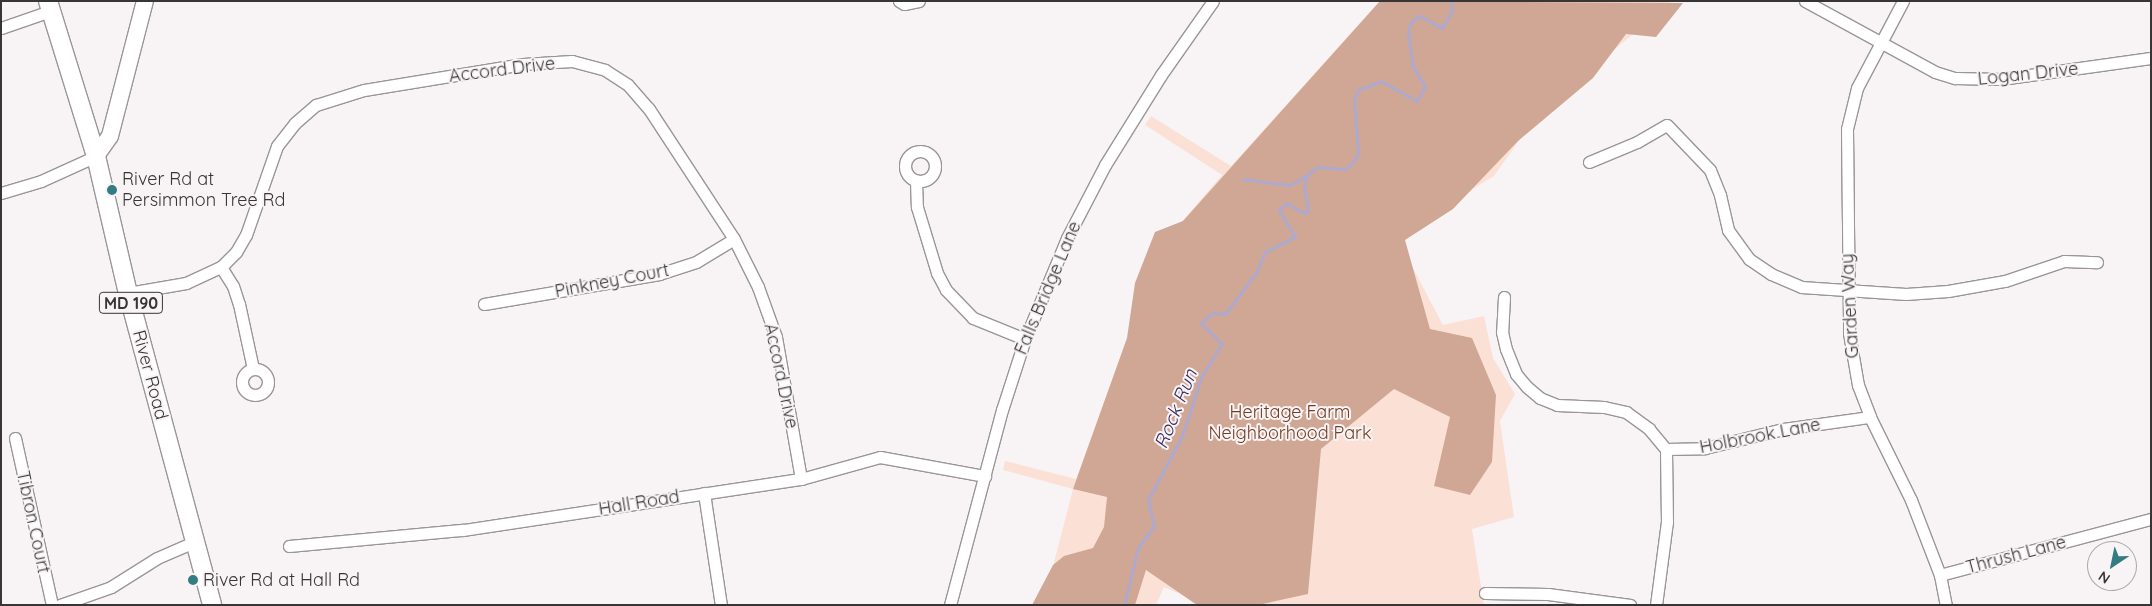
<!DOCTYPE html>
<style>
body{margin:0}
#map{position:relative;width:2152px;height:606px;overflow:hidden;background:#f8f4f6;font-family:Quicksand,sans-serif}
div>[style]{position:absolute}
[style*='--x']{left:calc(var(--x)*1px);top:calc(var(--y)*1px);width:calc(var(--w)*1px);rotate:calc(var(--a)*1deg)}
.green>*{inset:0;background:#fbe1d5}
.forest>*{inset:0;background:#d0a794}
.stream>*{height:3px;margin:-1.5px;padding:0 1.5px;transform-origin:1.5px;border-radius:1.5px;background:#aea9cf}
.roads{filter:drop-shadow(1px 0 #9a9697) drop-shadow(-1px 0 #9a9697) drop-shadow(0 1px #9a9697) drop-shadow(0 -1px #9a9697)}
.street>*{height:11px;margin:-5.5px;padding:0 5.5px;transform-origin:5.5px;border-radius:5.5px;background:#fff}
.street>.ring{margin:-5.5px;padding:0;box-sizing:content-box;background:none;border:11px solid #fff;border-radius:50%}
.secondary>*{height:16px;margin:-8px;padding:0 8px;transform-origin:8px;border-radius:8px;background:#fff}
.primary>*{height:18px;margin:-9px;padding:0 9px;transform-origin:9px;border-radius:9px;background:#fff}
.dots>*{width:14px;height:14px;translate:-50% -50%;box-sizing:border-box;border:2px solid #f8f4f6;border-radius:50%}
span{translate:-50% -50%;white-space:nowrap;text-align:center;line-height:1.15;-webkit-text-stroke:4px #f8f4f6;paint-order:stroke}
.shield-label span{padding:1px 4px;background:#f8f4f6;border:1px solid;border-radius:4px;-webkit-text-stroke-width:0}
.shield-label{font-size:16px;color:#373536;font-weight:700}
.street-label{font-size:18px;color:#373536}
.poi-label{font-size:18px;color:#373536}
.left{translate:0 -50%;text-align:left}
.park-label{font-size:18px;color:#743e24}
.water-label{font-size:19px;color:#362b5d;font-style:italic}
.frame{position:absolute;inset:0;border:2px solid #373536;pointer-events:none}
.north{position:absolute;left:2087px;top:541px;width:50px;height:50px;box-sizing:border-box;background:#f8f4f6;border:1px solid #aba8a9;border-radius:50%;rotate:214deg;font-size:14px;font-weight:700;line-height:20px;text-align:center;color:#373536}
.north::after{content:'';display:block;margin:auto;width:18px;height:22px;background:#347c84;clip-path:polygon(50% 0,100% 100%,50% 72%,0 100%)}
</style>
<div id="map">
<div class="green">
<i style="clip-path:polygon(1380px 1px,1672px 1px,1555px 100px,1521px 138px,1494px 176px,1396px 236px,1443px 325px,1484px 316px,1493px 358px,1515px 394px,1500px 421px,1514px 517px,1472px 529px,1484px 605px,1205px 605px,1164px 587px,1156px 605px,1043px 605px,1073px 489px,1003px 470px,1005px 461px,1076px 479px,1161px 246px,1222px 175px,1145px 125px,1151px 116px,1231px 166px)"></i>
</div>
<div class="forest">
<i style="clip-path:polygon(1380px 1px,1683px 3px,1656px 37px,1626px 34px,1593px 78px,1518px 141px,1453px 209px,1405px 240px,1430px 329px,1472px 338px,1496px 395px,1492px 462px,1470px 495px,1434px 486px,1450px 417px,1394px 389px,1321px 449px,1308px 594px,1258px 605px,1197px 605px,1146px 570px,1135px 605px,1032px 605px,1053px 565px,1064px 556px,1093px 548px,1104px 527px,1107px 497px,1073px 489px,1127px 338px,1135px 283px,1155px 232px,1183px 221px)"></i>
</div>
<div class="stream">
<i style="--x:1243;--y:179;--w:47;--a:7.3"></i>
<i style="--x:1290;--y:185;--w:20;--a:-30"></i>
<i style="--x:1124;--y:605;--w:59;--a:-76.2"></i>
<i style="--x:1138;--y:548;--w:27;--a:-54"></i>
<i style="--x:1154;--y:526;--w:27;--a:-103"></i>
<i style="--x:1148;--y:500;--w:72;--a:-62"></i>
<i style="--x:1182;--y:436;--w:62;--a:-72.1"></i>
<i style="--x:1201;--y:377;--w:39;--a:-58"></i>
<i style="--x:1222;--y:344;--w:30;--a:-135"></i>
<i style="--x:1201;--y:323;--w:16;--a:-40"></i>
<i style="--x:1213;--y:313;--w:12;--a:5"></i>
<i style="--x:1225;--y:314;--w:51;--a:-52.9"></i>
<i style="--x:1256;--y:273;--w:23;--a:-67"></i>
<i style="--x:1265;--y:252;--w:34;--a:-27"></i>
<i style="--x:1295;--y:237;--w:31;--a:-121"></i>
<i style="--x:1279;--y:210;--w:10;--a:-45"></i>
<i style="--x:1286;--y:203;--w:20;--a:30"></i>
<i style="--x:1303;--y:213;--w:5;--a:-22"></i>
<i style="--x:1308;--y:211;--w:25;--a:-99"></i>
<i style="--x:1304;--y:186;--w:11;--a:-75"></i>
<i style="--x:1307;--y:175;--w:13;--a:-39"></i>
<i style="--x:1317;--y:167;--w:27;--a:4"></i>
<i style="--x:1344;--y:169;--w:9;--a:-32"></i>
<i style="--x:1352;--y:164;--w:13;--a:-61"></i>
<i style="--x:1358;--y:153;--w:53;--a:-94.3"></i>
<i style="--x:1354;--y:100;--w:11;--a:-68"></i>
<i style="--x:1358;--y:90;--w:25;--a:-21"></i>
<i style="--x:1381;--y:81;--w:41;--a:29.1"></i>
<i style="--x:1417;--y:101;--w:17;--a:-62"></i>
<i style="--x:1425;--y:86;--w:22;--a:-122"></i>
<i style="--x:1413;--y:67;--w:35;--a:-98"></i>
<i style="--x:1408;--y:32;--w:10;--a:-73"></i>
<i style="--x:1411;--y:22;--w:11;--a:-34"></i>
<i style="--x:1420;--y:16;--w:25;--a:29"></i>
<i style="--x:1442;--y:28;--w:20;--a:-60"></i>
<i style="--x:1452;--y:11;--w:10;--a:-96"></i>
</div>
<div class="roads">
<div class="street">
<i style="--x:899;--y:1;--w:6;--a:31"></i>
<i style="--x:904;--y:4;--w:15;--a:-11"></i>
<i style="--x:1805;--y:1;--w:148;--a:28.6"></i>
<i style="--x:1935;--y:72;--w:21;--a:17"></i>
<i style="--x:1955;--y:78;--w:46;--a:1.2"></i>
<i style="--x:2001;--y:79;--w:151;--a:-8"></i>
<i style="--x:1903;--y:1;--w:98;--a:117.9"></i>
<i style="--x:1857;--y:88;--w:42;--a:103.7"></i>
<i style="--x:1847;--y:129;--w:204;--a:89.4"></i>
<i style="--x:1849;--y:333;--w:53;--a:80.2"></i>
<i style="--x:1858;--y:385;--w:34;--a:69"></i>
<i style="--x:1870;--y:417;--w:93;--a:63.7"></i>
<i style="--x:1911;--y:500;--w:80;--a:68.9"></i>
<i style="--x:1940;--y:575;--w:31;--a:79"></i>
<i style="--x:1;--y:28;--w:52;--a:-19.1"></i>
<i class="ring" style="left:905px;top:151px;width:19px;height:19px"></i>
<i style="--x:1589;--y:162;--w:52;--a:-22.6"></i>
<i style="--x:1637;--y:142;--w:34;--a:-30"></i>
<i style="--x:1667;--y:125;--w:62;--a:46.3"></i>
<i style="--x:1710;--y:170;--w:27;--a:68"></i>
<i style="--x:1720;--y:195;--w:36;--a:77"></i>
<i style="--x:1728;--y:230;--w:36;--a:54"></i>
<i style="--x:1749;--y:259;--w:27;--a:34"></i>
<i style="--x:1771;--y:274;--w:33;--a:23"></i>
<i style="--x:1801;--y:287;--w:105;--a:3.8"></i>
<i style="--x:1906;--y:294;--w:42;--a:-4.1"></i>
<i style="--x:1948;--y:291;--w:58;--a:-10"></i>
<i style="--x:2005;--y:281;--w:62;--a:-18.7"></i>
<i style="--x:2064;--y:261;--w:33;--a:2"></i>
<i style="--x:916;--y:181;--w:26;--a:88"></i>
<i style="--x:917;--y:207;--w:69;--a:73.1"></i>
<i style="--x:937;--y:273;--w:19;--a:62"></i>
<i style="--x:946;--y:290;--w:39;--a:46"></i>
<i style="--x:973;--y:318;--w:56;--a:22"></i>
<i style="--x:1;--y:193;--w:42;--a:-16.7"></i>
<i style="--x:41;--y:181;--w:60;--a:-24.4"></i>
<i style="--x:221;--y:267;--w:22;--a:58"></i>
<i style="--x:233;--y:286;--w:19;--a:72"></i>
<i style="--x:239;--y:304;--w:66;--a:77.8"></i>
<i style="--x:128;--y:293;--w:59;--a:-9.8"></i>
<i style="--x:186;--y:283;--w:38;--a:-25"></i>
<i style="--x:221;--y:267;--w:21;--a:-45"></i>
<i style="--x:236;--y:252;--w:20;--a:-60"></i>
<i style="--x:246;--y:235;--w:94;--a:-70.8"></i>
<i style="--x:277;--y:146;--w:29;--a:-52"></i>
<i style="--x:295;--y:123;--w:28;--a:-41"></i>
<i style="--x:316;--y:105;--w:50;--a:-17.4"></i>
<i style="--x:364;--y:90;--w:161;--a:-9.3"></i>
<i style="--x:523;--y:64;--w:49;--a:-3.5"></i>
<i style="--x:572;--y:61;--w:34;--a:15"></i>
<i style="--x:605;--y:70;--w:27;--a:33"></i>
<i style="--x:628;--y:85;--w:32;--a:49"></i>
<i style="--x:649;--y:109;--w:155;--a:56.8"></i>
<i style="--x:734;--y:239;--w:54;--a:63.4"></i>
<i style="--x:758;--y:287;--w:53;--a:70.2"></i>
<i style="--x:776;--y:337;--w:144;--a:80"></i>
<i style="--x:1504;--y:297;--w:35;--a:93"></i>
<i style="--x:1502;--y:332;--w:17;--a:77"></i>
<i style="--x:1506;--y:349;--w:27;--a:68"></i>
<i style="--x:1516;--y:374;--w:17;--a:50"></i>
<i style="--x:1527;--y:387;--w:17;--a:40"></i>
<i style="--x:1540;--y:398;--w:18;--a:22"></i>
<i style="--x:1557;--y:405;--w:47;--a:2.4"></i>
<i style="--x:1604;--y:407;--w:23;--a:13"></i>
<i style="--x:1626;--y:412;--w:29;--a:36"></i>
<i style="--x:1649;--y:429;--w:26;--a:50"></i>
<i style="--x:1666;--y:449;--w:39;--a:-1"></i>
<i style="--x:1705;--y:448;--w:80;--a:-13.7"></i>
<i style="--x:1783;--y:429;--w:88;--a:-7.9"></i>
<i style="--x:484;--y:304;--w:178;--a:-9.7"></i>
<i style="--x:659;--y:274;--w:39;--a:-18"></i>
<i style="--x:696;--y:262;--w:44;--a:-31.2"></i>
<i class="ring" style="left:242px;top:369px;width:15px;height:15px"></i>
<i style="--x:15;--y:438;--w:171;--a:77.5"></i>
<i style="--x:704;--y:493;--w:113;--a:81.4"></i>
<i style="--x:289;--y:546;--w:175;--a:-5.3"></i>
<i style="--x:463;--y:530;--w:342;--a:-8.6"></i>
<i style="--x:801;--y:479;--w:82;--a:-15.6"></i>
<i style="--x:880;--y:457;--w:107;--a:10.3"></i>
<i style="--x:1940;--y:575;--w:218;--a:-14.9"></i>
<i style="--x:1485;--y:593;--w:63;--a:0.9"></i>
<i style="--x:1548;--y:594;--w:83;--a:7.6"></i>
<i style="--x:60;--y:605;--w:54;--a:-19.4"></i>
<i style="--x:111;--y:587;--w:54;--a:-32.2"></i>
<i style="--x:157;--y:558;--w:40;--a:-23.4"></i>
<i style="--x:950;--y:605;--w:202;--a:-75.1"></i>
<i style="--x:1002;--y:410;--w:75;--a:-72.1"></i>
<i style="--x:1025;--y:339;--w:109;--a:-67.4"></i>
<i style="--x:1067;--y:238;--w:82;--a:-62.5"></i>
<i style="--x:1105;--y:165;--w:106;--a:-58.1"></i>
<i style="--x:1161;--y:75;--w:90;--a:-54.9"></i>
<i style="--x:1656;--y:605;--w:84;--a:-82.5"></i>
<i style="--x:1667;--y:522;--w:73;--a:-90.8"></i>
</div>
<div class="secondary">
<i style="--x:96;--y:156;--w:24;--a:-55"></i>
<i style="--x:110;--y:136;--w:139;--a:-75.5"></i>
</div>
<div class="primary">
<i style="--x:48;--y:1;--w:162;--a:72.8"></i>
<i style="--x:96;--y:156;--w:141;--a:76.9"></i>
<i style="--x:128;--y:293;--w:323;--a:74.9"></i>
</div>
</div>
<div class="dots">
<i style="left:112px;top:190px;background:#347c84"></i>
<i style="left:193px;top:580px;background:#347c84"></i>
</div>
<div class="shield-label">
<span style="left:131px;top:303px">MD 190</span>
</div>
<div class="street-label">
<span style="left:502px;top:70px;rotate:-7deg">Accord Drive</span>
<span style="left:2028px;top:74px;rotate:-6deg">Logan Drive</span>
<span style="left:612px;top:281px;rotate:-11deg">Pinkney Court</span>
<span style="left:1048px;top:288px;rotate:-67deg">Falls Bridge Lane</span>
<span style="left:1850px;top:306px;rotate:-93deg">Garden Way</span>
<span style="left:150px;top:375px;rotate:75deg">River Road</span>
<span style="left:781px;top:376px;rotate:78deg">Accord Drive</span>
<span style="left:1760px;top:436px;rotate:-11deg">Holbrook Lane</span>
<span style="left:639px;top:503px;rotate:-9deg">Hall Road</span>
<span style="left:33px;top:522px;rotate:78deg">Tibron Court</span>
<span style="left:2016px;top:555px;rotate:-15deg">Thrush Lane</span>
</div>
<div class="poi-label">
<span class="left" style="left:122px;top:190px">River Rd at<br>Persimmon Tree Rd</span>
<span class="left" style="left:203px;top:580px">River Rd at Hall Rd</span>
</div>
<div class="park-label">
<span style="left:1290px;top:423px">Heritage Farm<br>Neighborhood Park</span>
</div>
<div class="water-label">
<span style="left:1176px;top:409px;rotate:-68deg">Rock Run</span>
</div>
<div class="frame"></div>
<div class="north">N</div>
</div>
